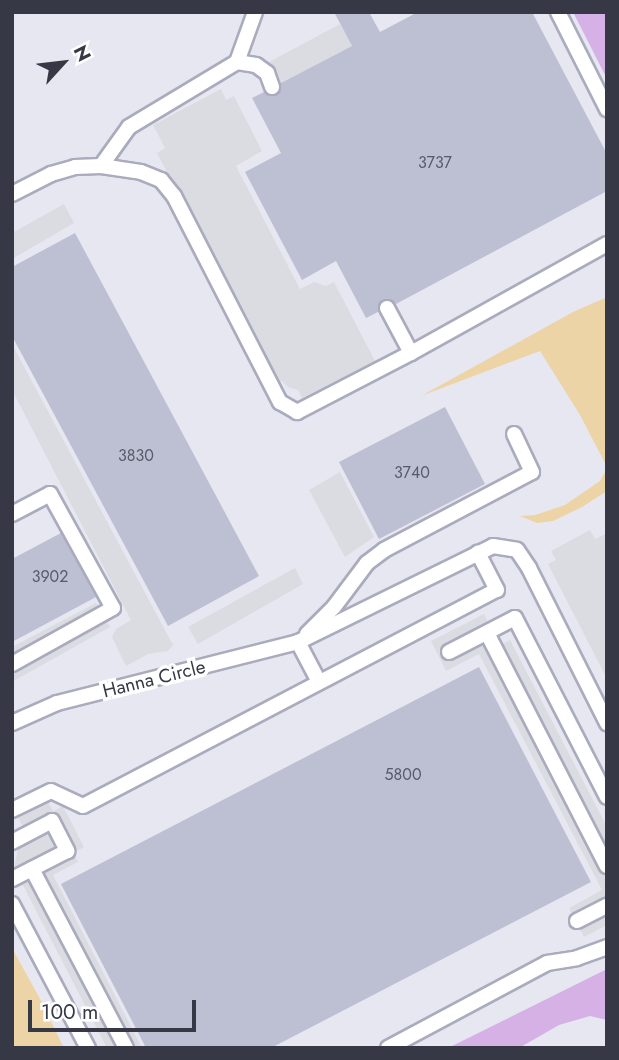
<!DOCTYPE html>
<style>
body{margin:0}
#map{position:relative;width:619px;height:1060px;overflow:hidden;background:#e7e7f2;font-family:Jost,sans-serif}
div>[style]{position:absolute}
[style*='--x']{left:calc(var(--x)*1px);top:calc(var(--y)*1px);width:calc(var(--w)*1px);rotate:calc(var(--a)*1deg)}
.green>*{inset:0;background:#d5b1e5}
.parking>*{inset:0;background:#dbdce1}
.water>*{inset:0;background:#ecd4a6}
.building>*{inset:0;background:#bdc0d3}
.roads{filter:drop-shadow(2px 0 #aaabbd) drop-shadow(-2px 0 #aaabbd) drop-shadow(0 2px #aaabbd) drop-shadow(0 -2px #aaabbd)}
.minor>*{height:14px;margin:-7px;padding:0 7px;transform-origin:7px;border-radius:7px;background:#fff}
span{translate:-50% -50%;white-space:nowrap;text-align:center;line-height:1.15;-webkit-text-stroke:7px #fff;paint-order:stroke}
.number-label{font-size:16px;color:#585a68}
.number-label span{-webkit-text-stroke-width:0}
.street-label{font-size:19px;color:#363845}
.frame{position:absolute;inset:0;border:14px solid #363845;pointer-events:none}
.north{position:absolute;left:28px;top:28px;width:70px;height:70px;-webkit-text-stroke:5px #fff;paint-order:stroke;rotate:63deg;font-size:19px;font-weight:700;line-height:28px;text-align:center;color:#363845}
.north::after{content:'';display:block;margin:auto;width:24px;height:32px;background:#363845;clip-path:polygon(50% 0,100% 100%,50% 72%,0 100%)}
.scale{position:absolute;left:28px;top:1000px;width:168px;height:32px;box-sizing:border-box;border:4px solid #363845;border-top:0;padding-left:9px;font-size:21px;line-height:24px;white-space:nowrap;color:#363845;-webkit-text-stroke:5px #fff;paint-order:stroke}
</style>
<div id="map">
<div class="green">
<i style="clip-path:polygon(573px 12px,607px 12px,607px 79px)"></i>
<i style="clip-path:polygon(607px 969px,607px 1020px,590px 1016px,559px 1025px,519px 1048px,448px 1048px)"></i>
</div>
<div class="parking">
<i style="clip-path:polygon(340px 24px,352px 46px,279px 84px,269px 62px)"></i>
<i style="clip-path:polygon(221px 89px,226px 100px,234px 96px,262px 151px,236px 166px,300px 289px,314px 282px,326px 286px,334px 282px,375px 361px,302px 398px,298px 390px,288px 387px,282px 381px,276px 383px,157px 153px,165px 148px,153px 125px)"></i>
<i style="clip-path:polygon(64px 204px,74px 223px,12px 259px,12px 233px)"></i>
<i style="clip-path:polygon(12px 344px,173px 645px,168px 651px,148px 654px,126px 666px,112px 637px,116px 629px,131px 620px,12px 390px)"></i>
<i style="clip-path:polygon(340px 472px,374px 537px,345px 557px,309px 490px)"></i>
<i style="clip-path:polygon(590px 530px,595px 539px,607px 533px,607px 679px,548px 564px,556px 560px,551px 551px)"></i>
<i style="clip-path:polygon(295px 568px,303px 584px,198px 644px,188px 627px)"></i>
<i style="clip-path:polygon(96px 603px,110px 627px,12px 682px,12px 647px)"></i>
<i style="clip-path:polygon(484px 614px,500px 645px,510px 640px,607px 827px,607px 925px,584px 937px,569px 908px,602px 890px,479px 654px,446px 671px,431px 641px)"></i>
<i style="clip-path:polygon(48px 802px,53px 811px,63px 806px,84px 847px,73px 853px,78px 862px,53px 875px,142px 1048px,107px 1048px,14px 868px,23px 827px,18px 818px)"></i>
</div>
<div class="water">
<i style="clip-path:polygon(607px 297px,607px 467px,580px 415px,540px 351px,421px 396px,573px 312px)"></i>
<i style="clip-path:polygon(607px 468px,607px 491px,582px 507px,553px 521px,537px 523px,520px 516px,535px 515px,565px 505px,600px 481px)"></i>
<i style="clip-path:polygon(12px 948px,39px 997px,64px 1048px,12px 1048px)"></i>
</div>
<div class="building">
<i style="clip-path:polygon(334px 12px,369px 12px,380px 32px,418px 12px,532px 12px,607px 154px,607px 191px,396px 304px,391px 300px,383px 299px,379px 304px,378px 312px,366px 318px,336px 261px,302px 280px,245px 172px,281px 153px,252px 98px,264px 92px,276px 96px,281px 89px,281px 83px,352px 46px)"></i>
<i style="clip-path:polygon(75px 233px,259px 576px,168px 626px,12px 336px,12px 267px)"></i>
<i style="clip-path:polygon(445px 407px,485px 484px,379px 539px,339px 462px)"></i>
<i style="clip-path:polygon(61px 533px,96px 597px,12px 642px,12px 559px)"></i>
<i style="clip-path:polygon(479px 667px,591px 882px,271px 1048px,146px 1048px,61px 884px)"></i>
</div>
<div class="roads">
<div class="minor">
<i style="--x:558;--y:12;--w:109;--a:63.2"></i>
<i style="--x:237;--y:62;--w:53;--a:-70.2"></i>
<i style="--x:101;--y:166;--w:48;--a:-54.3"></i>
<i style="--x:129;--y:127;--w:126;--a:-31"></i>
<i style="--x:237;--y:62;--w:19;--a:9"></i>
<i style="--x:256;--y:65;--w:14;--a:36"></i>
<i style="--x:267;--y:73;--w:15;--a:70"></i>
<i style="--x:12;--y:194;--w:44;--a:-27.1"></i>
<i style="--x:51;--y:174;--w:25;--a:-16"></i>
<i style="--x:75;--y:167;--w:26;--a:-2"></i>
<i style="--x:101;--y:166;--w:40;--a:8.5"></i>
<i style="--x:141;--y:172;--w:22;--a:22"></i>
<i style="--x:161;--y:180;--w:21;--a:51"></i>
<i style="--x:174;--y:196;--w:232;--a:62.8"></i>
<i style="--x:280;--y:402;--w:20;--a:30"></i>
<i style="--x:297;--y:412;--w:128;--a:-27.4"></i>
<i style="--x:411;--y:353;--w:224;--a:-29.1"></i>
<i style="--x:387;--y:308;--w:51;--a:61.9"></i>
<i style="--x:12;--y:514;--w:43;--a:-27.8"></i>
<i style="--x:50;--y:494;--w:130;--a:61.1"></i>
<i style="--x:113;--y:608;--w:115;--a:151"></i>
<i style="--x:487;--y:633;--w:262;--a:62.8"></i>
<i style="--x:307;--y:634;--w:38;--a:-45"></i>
<i style="--x:334;--y:607;--w:55;--a:-53.1"></i>
<i style="--x:367;--y:563;--w:21;--a:-37"></i>
<i style="--x:384;--y:550;--w:167;--a:-27.8"></i>
<i style="--x:532;--y:472;--w:42;--a:-115.3"></i>
<i style="--x:298;--y:642;--w:45;--a:62.3"></i>
<i style="--x:449;--y:652;--w:74;--a:-27.3"></i>
<i style="--x:515;--y:618;--w:201;--a:62.8"></i>
<i style="--x:12;--y:723;--w:49;--a:-24"></i>
<i style="--x:57;--y:703;--w:249;--a:-14.2"></i>
<i style="--x:298;--y:642;--w:217;--a:-26.2"></i>
<i style="--x:493;--y:546;--w:24;--a:9"></i>
<i style="--x:517;--y:550;--w:22;--a:56"></i>
<i style="--x:529;--y:568;--w:174;--a:63.3"></i>
<i style="--x:12;--y:810;--w:43;--a:-26"></i>
<i style="--x:51;--y:791;--w:35;--a:25"></i>
<i style="--x:83;--y:806;--w:467;--a:-27.6"></i>
<i style="--x:497;--y:590;--w:42;--a:-117.2"></i>
<i style="--x:12;--y:842;--w:45;--a:-27.7"></i>
<i style="--x:52;--y:821;--w:34;--a:63"></i>
<i style="--x:67;--y:851;--w:62;--a:153"></i>
<i style="--x:32;--y:869;--w:202;--a:62.3"></i>
<i style="--x:12;--y:904;--w:163;--a:62.2"></i>
<i style="--x:577;--y:921;--w:34;--a:-27"></i>
<i style="--x:388;--y:1048;--w:180;--a:-28.1"></i>
<i style="--x:547;--y:963;--w:30;--a:-9"></i>
<i style="--x:577;--y:958;--w:32;--a:-20"></i>
</div>
</div>
<div class="number-label">
<span style="left:435px;top:163px">3737</span>
<span style="left:136px;top:456px">3830</span>
<span style="left:412px;top:473px">3740</span>
<span style="left:50px;top:577px">3902</span>
<span style="left:403px;top:775px">5800</span>
</div>
<div class="street-label">
<span style="left:154px;top:679px;rotate:-14deg">Hanna Circle</span>
</div>
<div class="frame"></div>
<div class="north">N</div>
<div class="scale">100 m</div>
</div>
